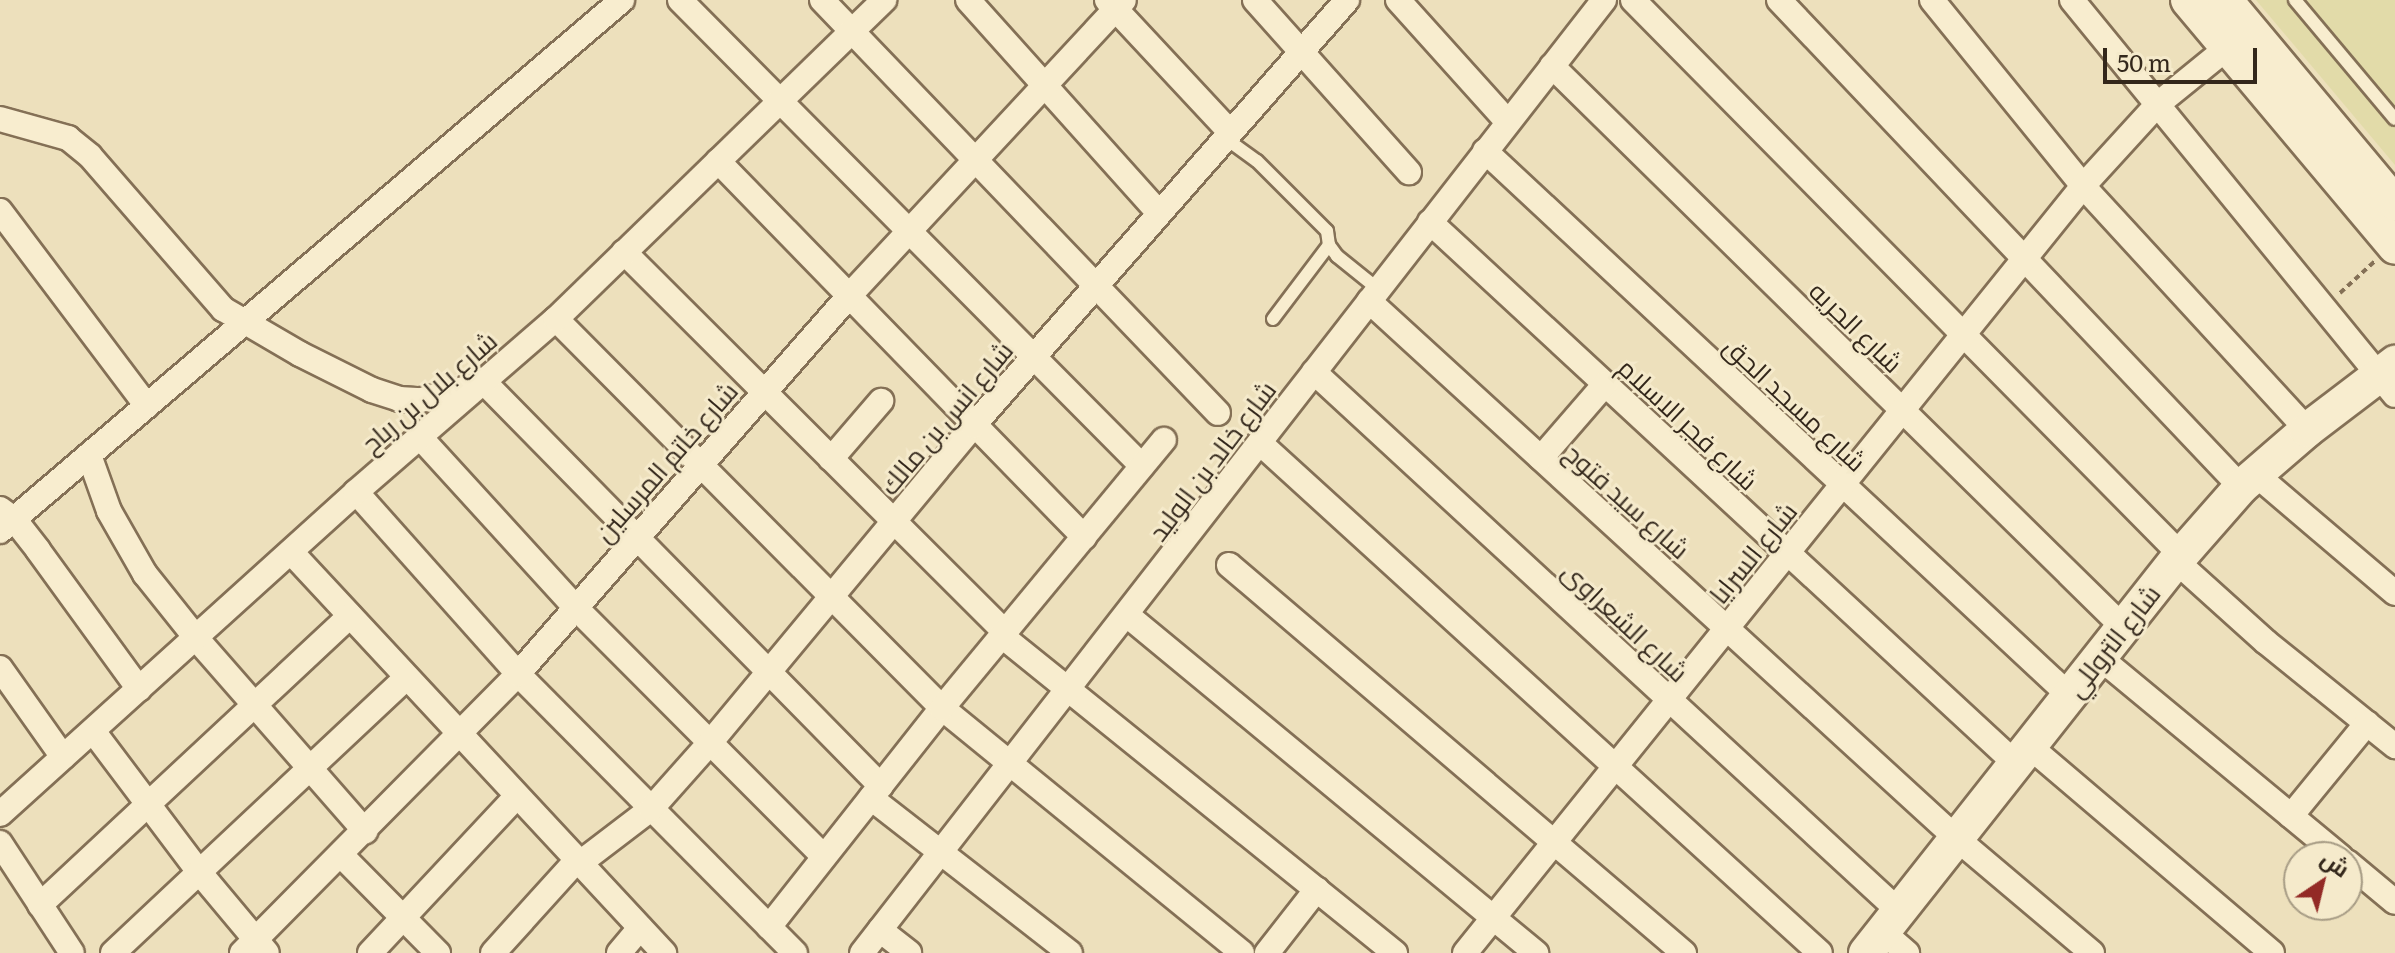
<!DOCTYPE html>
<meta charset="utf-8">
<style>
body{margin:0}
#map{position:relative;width:2395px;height:953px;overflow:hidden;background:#ede0bc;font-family:Literata,Cairo,serif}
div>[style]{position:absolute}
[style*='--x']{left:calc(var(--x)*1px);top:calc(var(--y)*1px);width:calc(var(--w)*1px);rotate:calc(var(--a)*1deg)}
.farmland>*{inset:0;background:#e2dba9}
.path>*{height:4px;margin-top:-2px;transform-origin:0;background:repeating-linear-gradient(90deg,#847056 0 6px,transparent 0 10px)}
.roads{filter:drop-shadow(2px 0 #847056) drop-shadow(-2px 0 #847056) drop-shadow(0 2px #847056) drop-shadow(0 -2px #847056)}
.lane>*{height:12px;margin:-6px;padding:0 6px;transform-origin:6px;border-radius:6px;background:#f8edcf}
.street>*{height:24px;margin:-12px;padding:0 12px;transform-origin:12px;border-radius:12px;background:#f8edcf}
.secondary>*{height:34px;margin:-17px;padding:0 17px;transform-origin:17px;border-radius:17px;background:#f8edcf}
span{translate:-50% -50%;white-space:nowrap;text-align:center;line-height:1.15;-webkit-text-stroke:6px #f5eacb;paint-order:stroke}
.street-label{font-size:26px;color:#33271b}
.north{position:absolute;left:2283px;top:841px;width:80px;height:80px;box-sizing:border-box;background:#f5eacb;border:2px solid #a79c85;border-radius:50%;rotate:35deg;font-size:22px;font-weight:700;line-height:32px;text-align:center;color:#33271b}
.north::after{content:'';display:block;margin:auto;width:28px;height:36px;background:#932a26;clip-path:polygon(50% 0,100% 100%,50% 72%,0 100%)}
.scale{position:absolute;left:2103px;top:48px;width:154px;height:36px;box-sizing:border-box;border:4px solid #33271b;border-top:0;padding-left:10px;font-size:24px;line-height:28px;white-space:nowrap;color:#33271b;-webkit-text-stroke:6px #f5eacb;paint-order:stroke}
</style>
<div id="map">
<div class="farmland">
<i style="clip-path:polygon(2256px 0,2395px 0,2395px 165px)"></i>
</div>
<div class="path">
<i style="--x:2340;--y:293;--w:47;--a:-42.4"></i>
</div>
<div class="roads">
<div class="lane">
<i style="--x:2295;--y:0;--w:155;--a:50"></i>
<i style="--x:1225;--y:138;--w:39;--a:36"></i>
<i style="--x:1257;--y:161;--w:99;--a:45"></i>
<i style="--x:1327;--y:231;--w:14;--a:82"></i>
<i style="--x:1329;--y:245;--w:14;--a:54"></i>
<i style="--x:1337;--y:256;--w:53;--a:38.8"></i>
<i style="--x:1273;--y:319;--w:93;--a:-52.9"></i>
</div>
<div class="street">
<i style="--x:680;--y:0;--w:656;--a:45.25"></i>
<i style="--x:822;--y:0;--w:572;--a:46.2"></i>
<i style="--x:968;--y:0;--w:285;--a:48.1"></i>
<i style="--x:1107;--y:0;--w:180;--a:47"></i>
<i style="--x:1255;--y:0;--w:231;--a:48.2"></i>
<i style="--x:1398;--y:0;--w:164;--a:48"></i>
<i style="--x:1633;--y:0;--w:780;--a:45.36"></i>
<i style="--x:1779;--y:0;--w:671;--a:46.51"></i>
<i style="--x:1932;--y:0;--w:240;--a:50.9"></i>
<i style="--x:2083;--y:186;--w:331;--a:47.4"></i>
<i style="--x:2072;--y:0;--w:510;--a:50.73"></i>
<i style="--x:1552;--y:66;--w:800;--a:44.49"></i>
<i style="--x:0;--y:119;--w:71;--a:15.6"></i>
<i style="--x:68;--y:138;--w:28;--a:39"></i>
<i style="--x:90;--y:156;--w:203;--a:49"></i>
<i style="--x:223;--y:309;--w:89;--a:30.3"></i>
<i style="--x:300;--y:354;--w:80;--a:26.6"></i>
<i style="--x:372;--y:390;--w:28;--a:18"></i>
<i style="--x:399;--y:399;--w:22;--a:3"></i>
<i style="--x:421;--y:400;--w:52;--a:-14.6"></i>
<i style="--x:1485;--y:151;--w:798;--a:42.97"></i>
<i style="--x:718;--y:161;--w:525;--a:45.77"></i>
<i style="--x:0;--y:211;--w:244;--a:53"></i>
<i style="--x:1430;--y:222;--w:797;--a:42.76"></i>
<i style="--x:624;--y:252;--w:538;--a:44.92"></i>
<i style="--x:1369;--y:301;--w:796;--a:42.45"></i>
<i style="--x:1956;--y:838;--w:178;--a:40.2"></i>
<i style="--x:556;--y:319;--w:548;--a:45.22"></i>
<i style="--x:942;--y:708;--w:387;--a:39.2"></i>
<i style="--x:1314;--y:372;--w:795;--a:42.66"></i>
<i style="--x:482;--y:380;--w:569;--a:45.5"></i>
<i style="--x:419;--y:436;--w:233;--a:47.6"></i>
<i style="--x:576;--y:608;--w:351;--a:45.1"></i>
<i style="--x:1260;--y:443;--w:757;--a:42.32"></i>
<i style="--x:89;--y:455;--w:59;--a:70.3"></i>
<i style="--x:109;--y:511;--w:73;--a:60.3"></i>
<i style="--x:145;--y:574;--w:82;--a:51.4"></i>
<i style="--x:196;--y:638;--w:257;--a:48.8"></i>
<i style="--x:1541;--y:458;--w:98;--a:-49.1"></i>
<i style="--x:831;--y:459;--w:77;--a:-49.2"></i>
<i style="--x:2254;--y:473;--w:185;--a:40.4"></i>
<i style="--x:356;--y:492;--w:244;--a:48.3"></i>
<i style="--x:518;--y:674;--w:393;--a:45.2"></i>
<i style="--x:0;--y:509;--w:17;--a:36"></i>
<i style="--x:14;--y:519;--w:39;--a:52"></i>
<i style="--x:38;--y:550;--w:172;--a:54"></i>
<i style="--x:0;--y:531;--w:818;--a:-40.49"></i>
<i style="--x:291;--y:552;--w:548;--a:47.07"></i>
<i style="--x:2176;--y:561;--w:121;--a:42"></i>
<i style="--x:2266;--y:642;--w:166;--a:38.9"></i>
<i style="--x:1229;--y:565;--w:598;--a:40.46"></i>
<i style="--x:1127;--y:615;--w:531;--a:39.57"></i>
<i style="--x:1002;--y:636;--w:505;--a:38.89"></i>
<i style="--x:2099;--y:657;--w:314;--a:39.6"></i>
<i style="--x:0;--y:668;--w:109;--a:54.7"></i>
<i style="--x:93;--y:731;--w:178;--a:53"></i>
<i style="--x:200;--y:873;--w:104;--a:50.1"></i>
<i style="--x:2029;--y:746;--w:319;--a:40.4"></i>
<i style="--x:871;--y:798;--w:252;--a:37.9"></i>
<i style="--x:0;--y:814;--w:480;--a:-42.1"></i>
<i style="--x:356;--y:492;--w:264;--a:-40.9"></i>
<i style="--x:556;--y:319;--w:458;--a:-44.2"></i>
<i style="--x:2291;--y:816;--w:120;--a:-50.7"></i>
<i style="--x:0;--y:843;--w:131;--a:56.8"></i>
<i style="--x:341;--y:855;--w:138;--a:45.3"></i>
<i style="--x:2347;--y:862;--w:62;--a:39.8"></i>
<i style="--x:580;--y:863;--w:89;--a:-37.3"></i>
<i style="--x:651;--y:809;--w:87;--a:-48.3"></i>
<i style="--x:709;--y:744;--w:413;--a:-50.3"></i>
<i style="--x:973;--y:426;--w:567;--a:-48.72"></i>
<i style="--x:40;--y:905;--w:424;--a:-43"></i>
<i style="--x:769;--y:927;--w:279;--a:-51.7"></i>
<i style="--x:942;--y:708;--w:348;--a:-50.4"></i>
<i style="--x:880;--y:930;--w:37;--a:38"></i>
<i style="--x:1883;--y:932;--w:32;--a:41"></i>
<i style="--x:113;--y:953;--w:403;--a:-43.2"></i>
<i style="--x:242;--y:953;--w:392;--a:-45.3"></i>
<i style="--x:518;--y:674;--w:501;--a:-48.8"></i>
<i style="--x:848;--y:297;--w:405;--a:-47.1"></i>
<i style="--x:370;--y:953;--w:215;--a:-46.9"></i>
<i style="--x:493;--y:953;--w:125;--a:-47.9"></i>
<i style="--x:619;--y:953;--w:33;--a:-50"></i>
<i style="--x:862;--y:953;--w:1208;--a:-52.1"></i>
<i style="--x:1267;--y:953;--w:81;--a:-52"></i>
<i style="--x:1465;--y:953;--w:985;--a:-51.14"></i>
<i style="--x:2083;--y:186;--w:111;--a:-47.6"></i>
<i style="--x:2158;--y:104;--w:89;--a:-39.1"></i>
</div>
<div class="secondary">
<i style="--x:2188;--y:0;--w:322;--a:50"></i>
<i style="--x:2225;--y:0;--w:265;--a:50.1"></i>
<i style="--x:1866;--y:953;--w:500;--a:-51.7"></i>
<i style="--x:2176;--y:561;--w:98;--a:-48.7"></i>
<i style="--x:2241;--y:487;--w:87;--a:-40.8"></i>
<i style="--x:2307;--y:430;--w:111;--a:-37.3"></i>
</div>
</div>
<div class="street-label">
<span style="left:1857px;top:326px;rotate:44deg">شارع الحريه</span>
<span style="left:428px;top:391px;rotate:-41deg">شارع بلال بن رباح</span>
<span style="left:1796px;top:403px;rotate:43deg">شارع مسجد الحق</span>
<span style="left:945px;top:417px;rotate:-50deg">شارع انس بن مالك</span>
<span style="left:1689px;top:423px;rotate:43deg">شارع فجر الاسلام</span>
<span style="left:1211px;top:460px;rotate:-53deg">شارع خالد بن الوليد</span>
<span style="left:665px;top:461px;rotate:-49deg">شارع خاتم المرسلين</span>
<span style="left:1628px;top:500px;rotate:42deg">شارع سيد فتوح</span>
<span style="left:1752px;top:552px;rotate:-51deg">شارع السرايا</span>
<span style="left:1626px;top:621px;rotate:43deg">شارع الشعراوى</span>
<span style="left:2112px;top:640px;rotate:-52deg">شارع التروللي</span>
</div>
<div class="north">ش</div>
<div class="scale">50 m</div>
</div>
